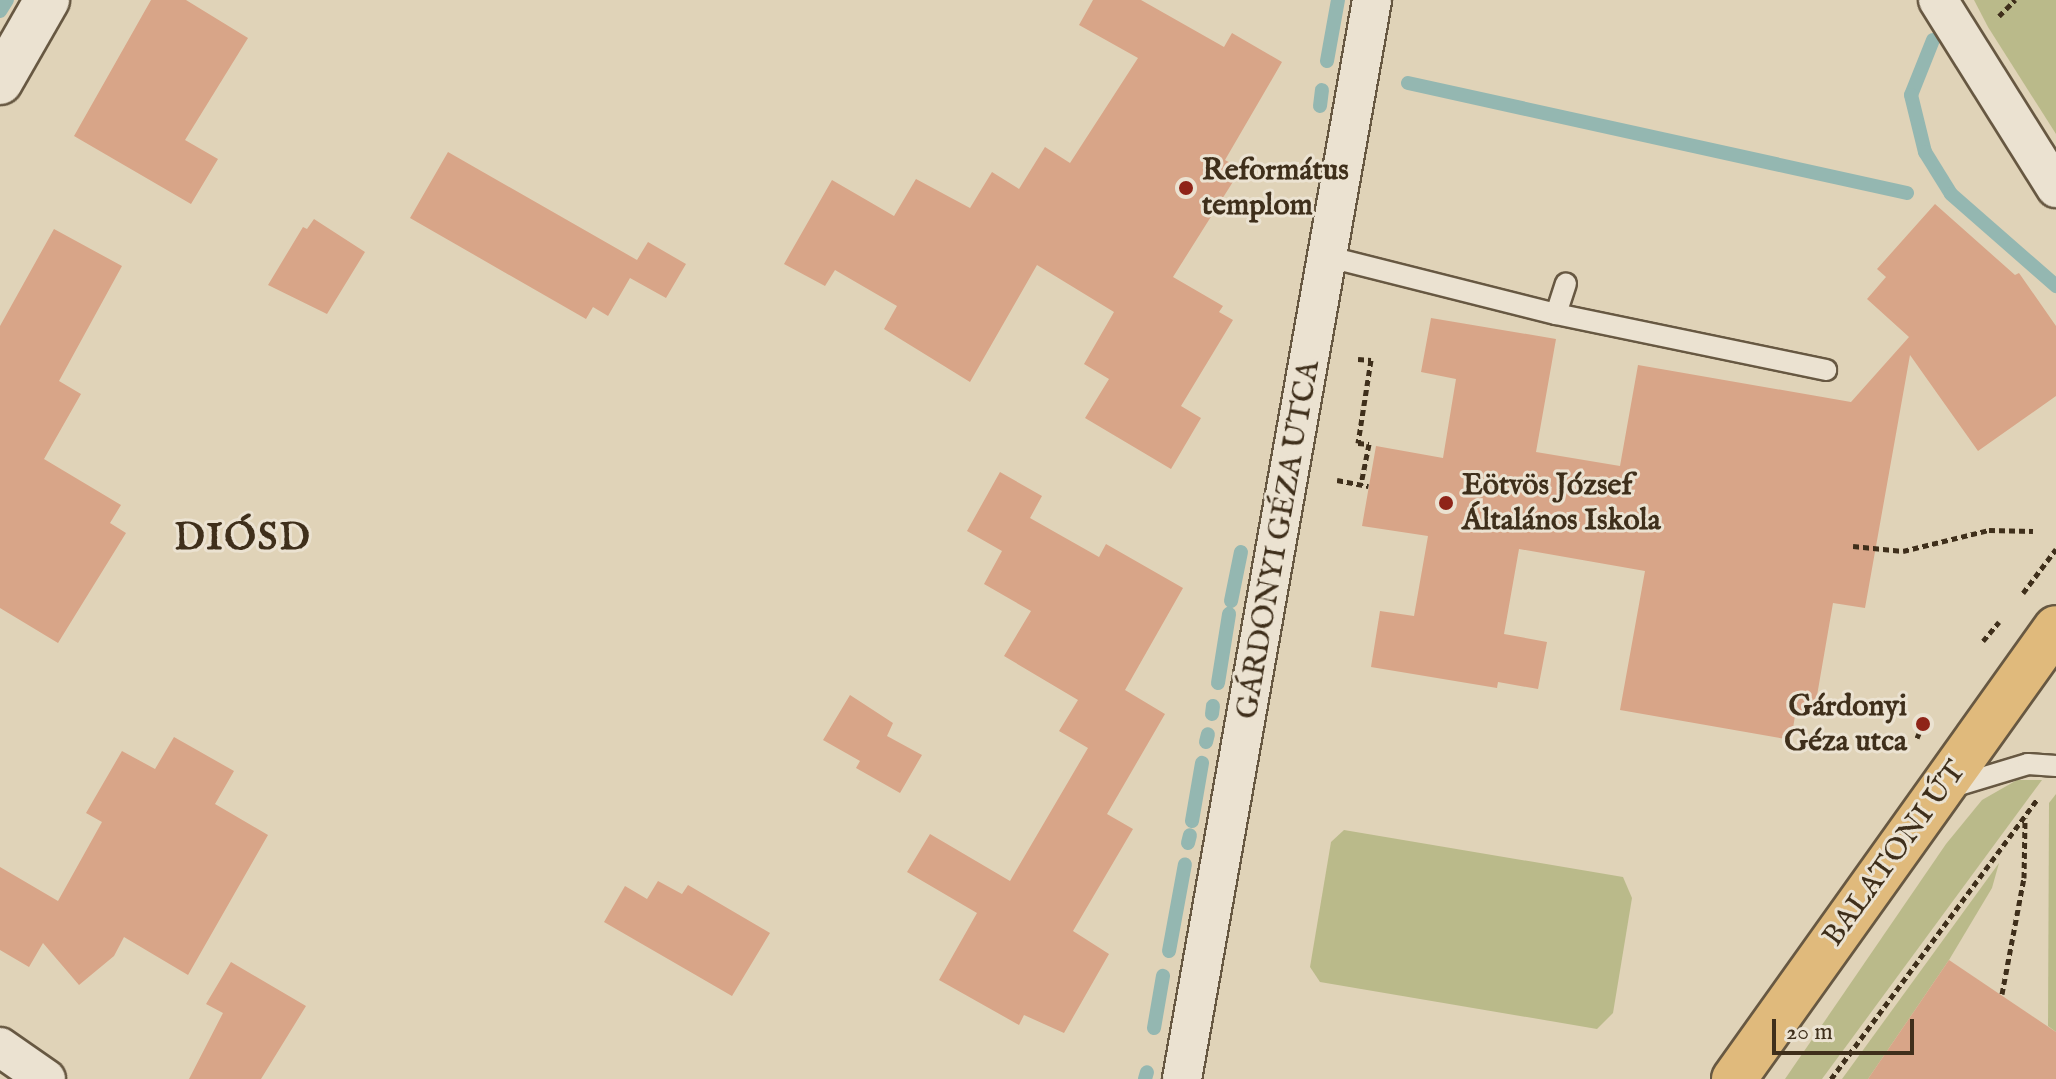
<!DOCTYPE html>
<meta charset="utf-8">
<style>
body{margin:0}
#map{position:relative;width:2056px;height:1079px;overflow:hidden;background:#e0d3b8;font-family:"IM FELL English",serif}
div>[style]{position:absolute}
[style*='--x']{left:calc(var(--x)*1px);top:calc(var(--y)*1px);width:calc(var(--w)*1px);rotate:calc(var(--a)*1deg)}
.green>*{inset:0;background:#baba8a}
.stream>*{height:14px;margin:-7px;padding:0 7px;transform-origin:7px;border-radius:7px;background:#94b7b1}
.building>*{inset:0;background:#d8a588}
.path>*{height:5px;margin-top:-2.5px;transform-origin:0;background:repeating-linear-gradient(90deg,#3f2f1b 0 6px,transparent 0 10px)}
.roads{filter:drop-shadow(2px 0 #675842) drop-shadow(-2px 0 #675842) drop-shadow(0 2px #675842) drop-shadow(0 -2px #675842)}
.lane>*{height:20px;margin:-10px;padding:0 10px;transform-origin:10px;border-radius:10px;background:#ebe2d1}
.street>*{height:38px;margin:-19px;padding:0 19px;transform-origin:19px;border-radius:19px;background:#ebe2d1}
.secondary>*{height:44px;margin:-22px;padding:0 22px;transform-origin:22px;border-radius:22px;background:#ebe2d1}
.primary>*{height:44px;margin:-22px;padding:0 22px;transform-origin:22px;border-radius:22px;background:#e0ba7c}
.dots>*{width:22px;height:22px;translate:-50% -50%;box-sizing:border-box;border:4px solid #ebe2d1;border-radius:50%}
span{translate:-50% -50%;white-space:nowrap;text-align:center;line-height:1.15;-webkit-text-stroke:6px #ebe2d1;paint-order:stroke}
.poi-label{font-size:30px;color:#3f2f1b;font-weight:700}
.left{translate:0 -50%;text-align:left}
.right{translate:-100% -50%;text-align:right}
.street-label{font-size:30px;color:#3f2f1b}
.district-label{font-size:38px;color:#3f2f1b;font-weight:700;letter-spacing:2px}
.scale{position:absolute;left:1772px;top:1019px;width:142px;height:36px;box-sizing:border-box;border:4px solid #3f2f1b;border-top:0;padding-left:10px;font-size:24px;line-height:28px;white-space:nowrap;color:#3f2f1b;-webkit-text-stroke:6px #ebe2d1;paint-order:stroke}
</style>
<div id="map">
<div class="green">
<i style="clip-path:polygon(1974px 0,2056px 0,2056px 134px,1988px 27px)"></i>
<i style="clip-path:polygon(2017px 780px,2042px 780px,1822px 1079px,1785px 1079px,1946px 844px,1982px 800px)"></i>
<i style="clip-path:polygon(2056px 794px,2056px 1032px,2048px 1026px,2049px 803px)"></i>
<i style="clip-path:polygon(1344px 830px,1623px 877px,1632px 898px,1613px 1013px,1597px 1029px,1320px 982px,1310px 967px,1331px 842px)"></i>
<i style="clip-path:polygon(1999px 863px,1992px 888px,1949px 960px,1868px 1079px,1842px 1079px)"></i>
</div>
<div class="stream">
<i style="--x:0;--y:11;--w:13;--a:-58"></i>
<i style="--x:1933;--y:40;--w:59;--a:111.8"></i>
<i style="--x:1911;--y:95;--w:59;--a:76.2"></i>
<i style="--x:1925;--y:152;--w:49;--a:58.2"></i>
<i style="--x:1951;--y:194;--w:140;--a:41.2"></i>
<i style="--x:1327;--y:61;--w:62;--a:-79.8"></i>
<i style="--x:1408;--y:83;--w:511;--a:12.43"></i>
<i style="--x:1320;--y:106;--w:16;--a:-83"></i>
<i style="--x:1231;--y:601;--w:50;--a:-78.5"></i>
<i style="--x:1218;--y:683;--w:70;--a:-80.9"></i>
<i style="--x:1212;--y:714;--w:8;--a:-83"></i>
<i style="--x:1206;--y:742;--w:8;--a:-76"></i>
<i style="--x:1192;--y:821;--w:59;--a:-80.2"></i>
<i style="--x:1188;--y:843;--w:8;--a:-76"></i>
<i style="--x:1169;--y:951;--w:88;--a:-79.6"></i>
<i style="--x:1154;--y:1028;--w:53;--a:-80.2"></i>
<i style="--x:1145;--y:1079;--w:7;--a:-74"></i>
</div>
<div class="building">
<i style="clip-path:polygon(151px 0,186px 0,248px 38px,185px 140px,218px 159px,191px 204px,74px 136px)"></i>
<i style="clip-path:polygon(1093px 0,1141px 0,1224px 47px,1232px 33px,1282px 62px,1225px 160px,1241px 169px,1173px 277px,1223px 306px,1219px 312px,1233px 320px,1181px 406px,1201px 418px,1171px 469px,1085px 418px,1109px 379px,1084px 364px,1114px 312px,1037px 265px,970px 382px,884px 329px,897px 306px,835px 270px,825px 286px,784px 264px,832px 180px,894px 216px,916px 179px,970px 208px,992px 172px,1019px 189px,1045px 147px,1070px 163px,1138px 58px,1079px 25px)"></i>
<i style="clip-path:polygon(448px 152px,637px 260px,648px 242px,686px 264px,666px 298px,630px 278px,608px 316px,593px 307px,586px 319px,410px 218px)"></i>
<i style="clip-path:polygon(1935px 204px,2015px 275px,2019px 273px,2056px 326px,2056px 396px,1978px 451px,1910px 355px,1865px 608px,1833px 603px,1814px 713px,1796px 710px,1791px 740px,1620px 710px,1645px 571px,1519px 549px,1504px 634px,1547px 642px,1538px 689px,1498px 682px,1497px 688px,1371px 667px,1380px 611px,1414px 616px,1428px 536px,1362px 526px,1376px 446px,1443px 458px,1456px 379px,1421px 372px,1431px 318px,1556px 339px,1536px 452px,1620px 466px,1638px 365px,1851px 402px,1909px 337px,1867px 299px,1886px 277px,1877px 269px)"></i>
<i style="clip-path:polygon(314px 219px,365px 252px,327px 314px,268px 285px,303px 227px,307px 229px)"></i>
<i style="clip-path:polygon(54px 229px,122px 266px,59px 381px,81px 394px,44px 459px,121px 505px,110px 523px,126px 533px,58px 643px,0 608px,0 326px)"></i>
<i style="clip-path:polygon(1000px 472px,1042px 496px,1030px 518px,1099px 557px,1106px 544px,1183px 588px,1125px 690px,1165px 714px,1107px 814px,1133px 829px,1073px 931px,1109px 954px,1064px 1033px,1024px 1015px,1019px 1025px,939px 980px,977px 913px,907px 872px,930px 834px,1010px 881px,1088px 748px,1059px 731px,1078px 700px,1004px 656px,1031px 611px,984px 584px,1002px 551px,967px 531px)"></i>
<i style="clip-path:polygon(850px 695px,893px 723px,887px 736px,922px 755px,900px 793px,856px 768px,860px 761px,823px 740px)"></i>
<i style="clip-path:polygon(174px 737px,234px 771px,215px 804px,268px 835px,188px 975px,124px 937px,114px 956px,79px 985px,43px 943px,29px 967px,0 950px,0 867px,58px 901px,102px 822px,86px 813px,122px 751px,155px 769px)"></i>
<i style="clip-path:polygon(658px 881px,682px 894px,688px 885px,770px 933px,732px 996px,604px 922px,625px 886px,647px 899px)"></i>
<i style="clip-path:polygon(1949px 960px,2056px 1032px,2056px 1079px,1868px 1079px)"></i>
<i style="clip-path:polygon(231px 962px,306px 1006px,261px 1079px,189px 1079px,223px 1013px,206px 1004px)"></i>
</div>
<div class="path">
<i style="--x:1999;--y:16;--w:23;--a:-45"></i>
<i style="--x:1358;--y:359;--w:13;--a:4"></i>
<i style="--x:1371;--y:360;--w:84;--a:98.9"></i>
<i style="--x:1358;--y:443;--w:11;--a:5"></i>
<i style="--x:1369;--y:444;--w:41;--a:101.3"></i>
<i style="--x:1337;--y:480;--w:32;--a:11"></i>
<i style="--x:1853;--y:546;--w:50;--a:5.7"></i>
<i style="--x:1903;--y:551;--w:89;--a:-13.7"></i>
<i style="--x:1989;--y:530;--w:44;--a:1.3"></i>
<i style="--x:2023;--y:593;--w:55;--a:-53.1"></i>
<i style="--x:1983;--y:641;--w:25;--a:-50"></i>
<i style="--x:1917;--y:738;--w:15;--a:-67"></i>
<i style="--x:2002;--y:994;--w:118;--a:-79.3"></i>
<i style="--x:2024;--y:878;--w:60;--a:-89"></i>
<i style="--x:1831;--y:1079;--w:347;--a:-53.6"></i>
</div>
<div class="roads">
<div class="lane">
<i style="--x:1329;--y:257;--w:234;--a:14.1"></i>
<i style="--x:1556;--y:314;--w:276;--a:11.7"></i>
<i style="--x:1556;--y:314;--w:32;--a:-72"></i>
<i style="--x:1952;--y:787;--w:79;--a:-16.8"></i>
<i style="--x:2028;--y:764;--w:28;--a:4"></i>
</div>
<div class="street">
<i style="--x:1938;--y:0;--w:222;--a:57.9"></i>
<i style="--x:0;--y:1047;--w:56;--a:34.8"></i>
<i style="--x:1182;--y:1079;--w:1096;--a:-80.01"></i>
</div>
<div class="secondary">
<i style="--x:0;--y:82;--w:95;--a:-60.2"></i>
</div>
<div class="primary">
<i style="--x:1734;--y:1079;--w:554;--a:-54.47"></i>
</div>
</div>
<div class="dots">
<i style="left:1186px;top:188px;background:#8f2418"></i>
<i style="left:1446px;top:503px;background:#8f2418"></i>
<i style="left:1923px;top:724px;background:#8f2418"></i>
</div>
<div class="poi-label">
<span class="left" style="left:1202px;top:188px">Református<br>templom</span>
<span class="left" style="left:1462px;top:503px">Eötvös József<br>Általános Iskola</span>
<span class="right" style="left:1907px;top:724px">Gárdonyi<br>Géza utca</span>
</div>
<div class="street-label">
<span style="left:1279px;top:540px;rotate:-80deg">GÁRDONYI GÉZA UTCA</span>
<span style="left:1895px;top:854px;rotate:-54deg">BALATONI ÚT</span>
</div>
<div class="district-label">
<span style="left:243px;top:540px">DIÓSD</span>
</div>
<div class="scale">20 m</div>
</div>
